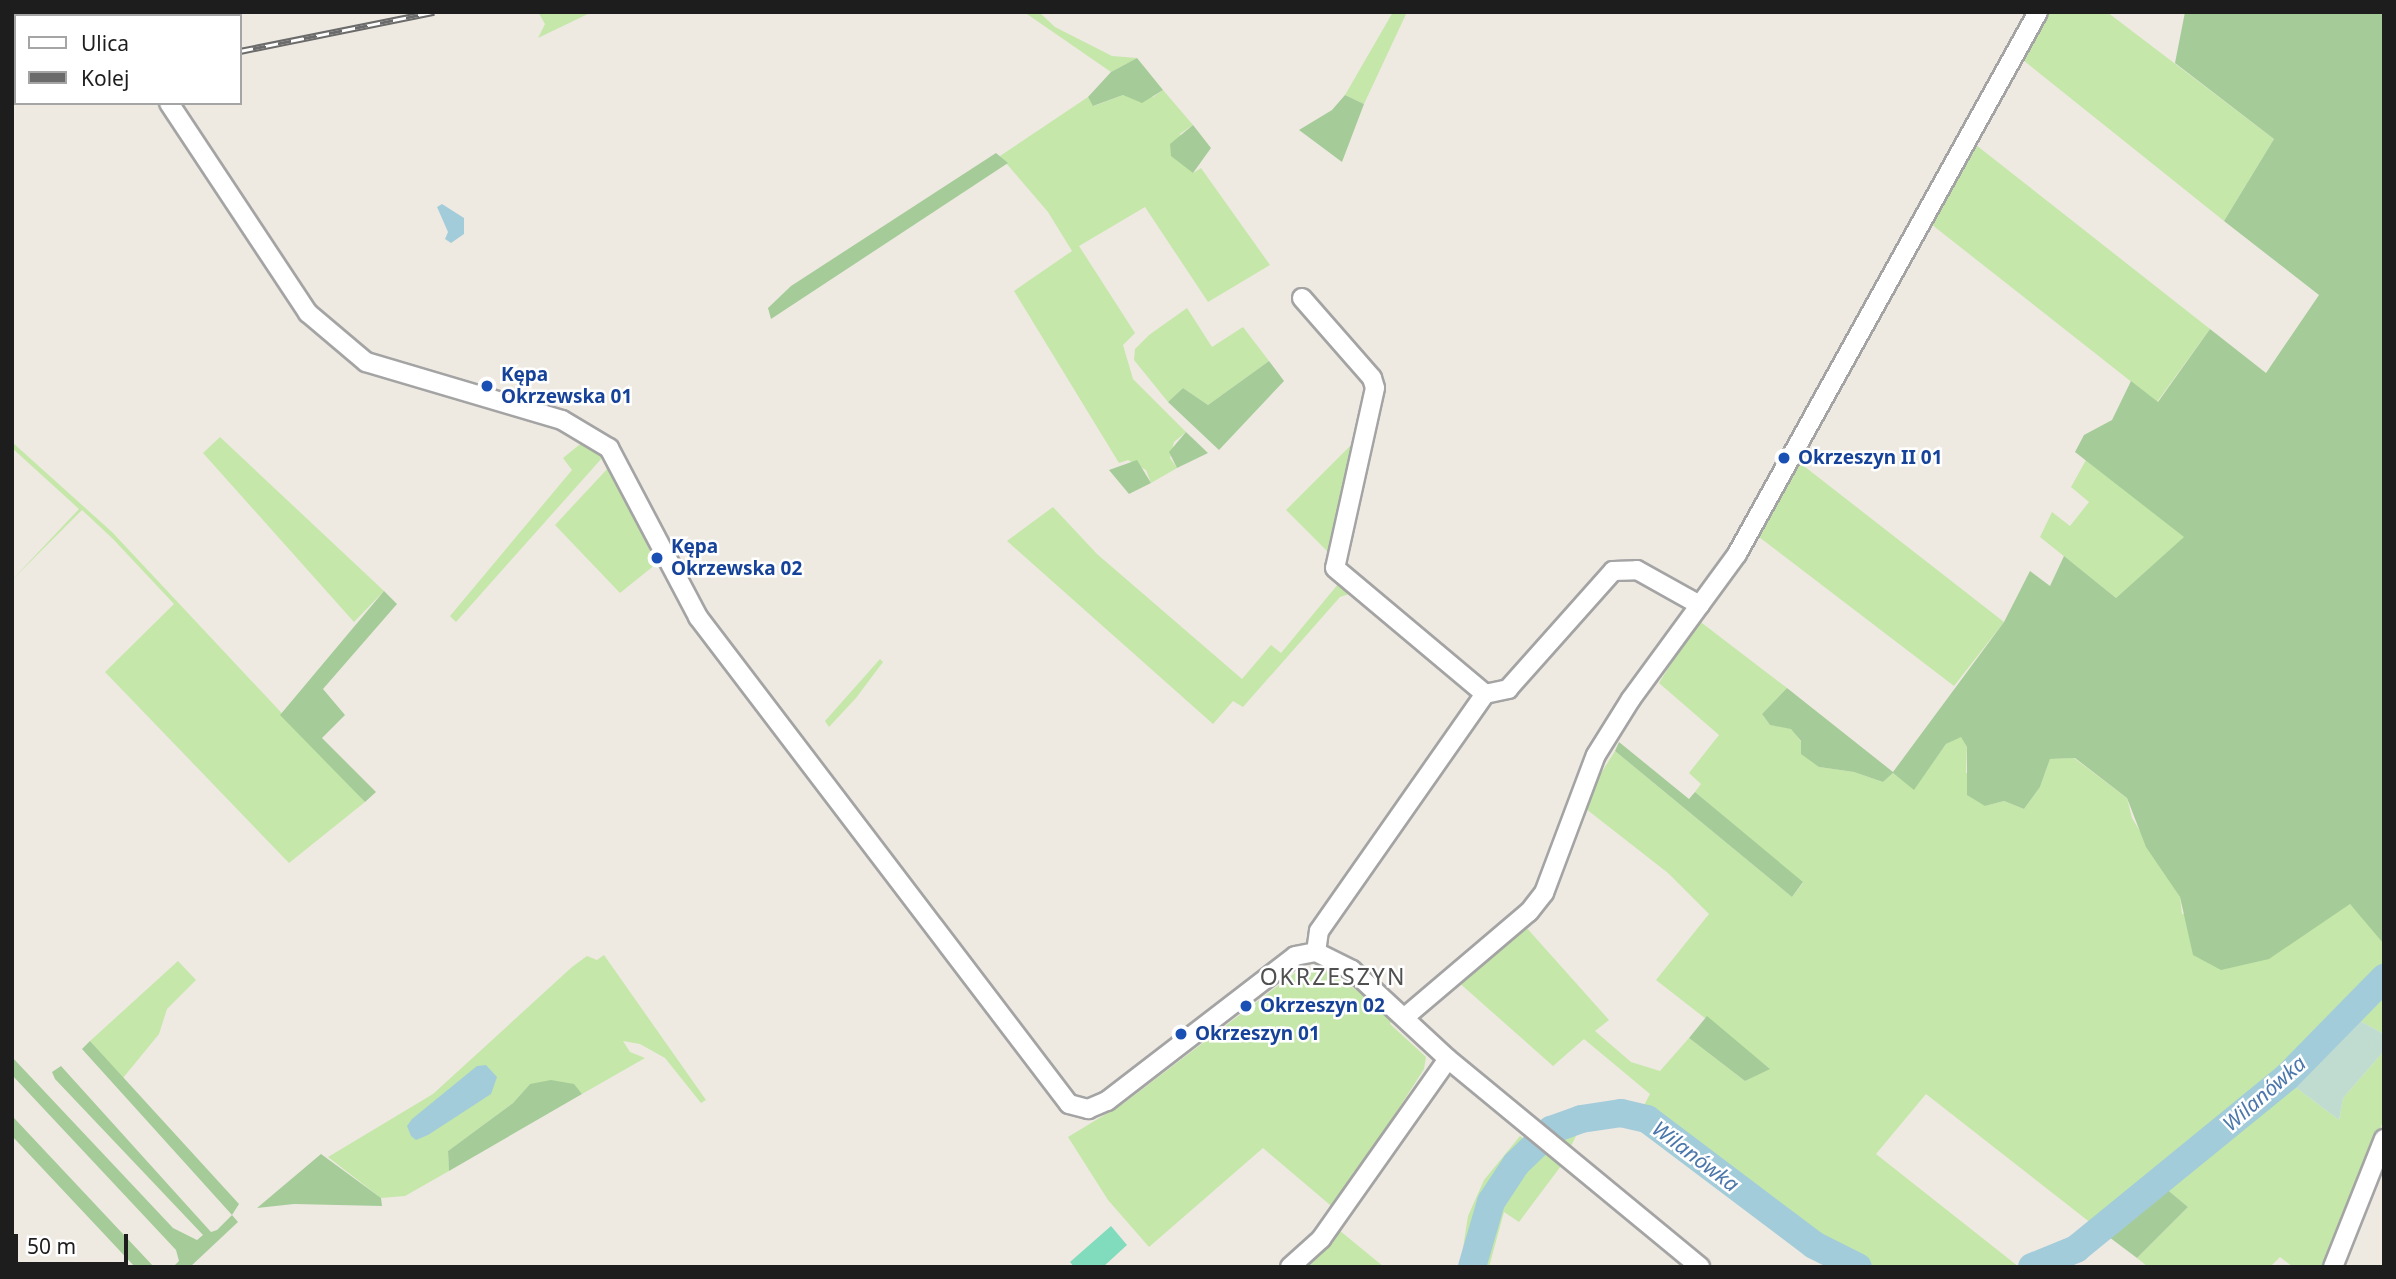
<!DOCTYPE html>
<meta charset="utf-8">
<style>
body{margin:0}
#map{position:relative;width:2396px;height:1279px;overflow:hidden;background:#eeeae2;font-family:"Noto Sans",sans-serif}
div>[style]{position:absolute}
[style*='--x']{left:calc(var(--x)*1px);top:calc(var(--y)*1px);width:calc(var(--w)*1px);rotate:calc(var(--a)*1deg)}
.grass>*{inset:0;background:#c5e7a9}
.forest>*{inset:0;background:#a5cc98}
.wetland>*{inset:0;background:#c0dcd0}
.pitch>*{inset:0;background:#81dcbd}
.water>*{inset:0;background:#a3ccdb}
.river>*{height:28px;margin:-14px;padding:0 14px;transform-origin:14px;border-radius:14px;background:#a3ccdb}
.roads{filter:drop-shadow(2px 0 #a4a4a4) drop-shadow(-2px 0 #a4a4a4) drop-shadow(0 2px #a4a4a4) drop-shadow(0 -2px #a4a4a4)}
.minor>*{height:18px;margin:-9px;padding:0 9px;transform-origin:9px;border-radius:9px;background:#fff}
.rail>*{height:7px;margin-top:-3.5px;transform-origin:0;background:repeating-linear-gradient(90deg,#fff 0 13px,#6b6b6b 0 26px);box-sizing:border-box;border-block:2px solid #6b6b6b}
.dots>*{width:19px;height:19px;translate:-50% -50%;box-sizing:border-box;border:4px solid #fff;border-radius:50%}
span{translate:-50% -50%;white-space:nowrap;text-align:center;line-height:1.15;-webkit-text-stroke:5px #fff;paint-order:stroke}
.transit-label{font-size:19px;color:#164399;font-weight:700}
.left{translate:0 -50%;text-align:left}
.water-label{font-size:21px;color:#4c77aa;font-style:italic}
.quarter-label{font-size:23px;color:#505050;letter-spacing:2px}
.frame{position:absolute;inset:0;border:14px solid #1d1d1d;pointer-events:none}
.legend{position:absolute;left:14px;top:14px;width:228px;height:91px;box-sizing:border-box;background:#fff;border:2px solid #a5a5a5;margin:0;padding:9px 12px;list-style:none;font-size:21px;color:#1d1d1d}
.legend li{display:flex;align-items:center;gap:14px;height:35px}
.legend b{width:35px;border:2px solid #a5a5a5}
.scale{position:absolute;left:14px;top:1234px;width:114px;height:32px;box-sizing:border-box;border:4px solid #1d1d1d;border-top:0;padding-left:9px;font-size:21px;line-height:24px;white-space:nowrap;color:#1d1d1d;-webkit-text-stroke:5px #fff;paint-order:stroke}
</style>
<div id="map">
<div class="grass">
<i style="clip-path:polygon(538px 12px,592px 12px,538px 38px,545px 24px)"></i>
<i style="clip-path:polygon(1024px 12px,1039px 12px,1055px 27px,1112px 56px,1137px 58px,1111px 72px)"></i>
<i style="clip-path:polygon(1393px 12px,1407px 12px,1364px 104px,1345px 95px)"></i>
<i style="clip-path:polygon(2048px 12px,2107px 12px,2274px 139px,2224px 221px,2023px 60px)"></i>
<i style="clip-path:polygon(1163px 90px,1193px 125px,1180px 134px,1193px 173px,1201px 168px,1270px 265px,1208px 302px,1145px 207px,1079px 246px,1135px 333px,1123px 345px,1133px 379px,1186px 432px,1174px 442px,1170px 458px,1177px 468px,1151px 483px,1146px 470px,1128px 460px,1119px 463px,1014px 291px,1072px 251px,1048px 212px,1000px 156px,1088px 97px,1094px 106px,1123px 95px,1153px 97px)"></i>
<i style="clip-path:polygon(1976px 145px,2210px 329px,2157px 402px,1931px 224px)"></i>
<i style="clip-path:polygon(1187px 308px,1212px 347px,1243px 327px,1269px 361px,1208px 405px,1183px 388px,1168px 402px,1134px 360px,1135px 349px,1149px 335px)"></i>
<i style="clip-path:polygon(1361px 435px,1333px 557px,1286px 510px)"></i>
<i style="clip-path:polygon(220px 437px,384px 591px,354px 622px,203px 453px)"></i>
<i style="clip-path:polygon(584px 441px,600px 451px,602px 458px,456px 622px,450px 616px,572px 470px,563px 458px)"></i>
<i style="clip-path:polygon(12px 442px,112px 532px,365px 802px,289px 863px,105px 672px,174px 604px,113px 539px,82px 510px,12px 580px,79px 509px,12px 448px)"></i>
<i style="clip-path:polygon(2086px 460px,2185px 537px,2116px 598px,2040px 537px,2052px 512px,2070px 526px,2089px 502px,2071px 487px)"></i>
<i style="clip-path:polygon(1800px 463px,2004px 622px,1954px 686px,1759px 537px)"></i>
<i style="clip-path:polygon(610px 466px,656px 564px,620px 593px,555px 525px)"></i>
<i style="clip-path:polygon(1053px 507px,1097px 554px,1242px 679px,1271px 645px,1281px 653px,1339px 583px,1352px 593px,1340px 597px,1243px 707px,1233px 701px,1213px 724px,1007px 541px)"></i>
<i style="clip-path:polygon(1698px 620px,1787px 688px,1762px 714px,1770px 725px,1791px 728px,1819px 767px,1854px 772px,1883px 782px,1893px 773px,1914px 789px,1946px 744px,1961px 736px,1967px 747px,1966px 772px,1985px 806px,2004px 801px,2024px 809px,2040px 787px,2050px 759px,2074px 758px,2127px 798px,2132px 818px,2180px 897px,2182px 914px,2350px 904px,2364px 917px,2383px 943px,2384px 1034px,2360px 1021px,2294px 1086px,2339px 1120px,2343px 1098px,2384px 1051px,2384px 1119px,2324px 1267px,2293px 1267px,2280px 1257px,2270px 1267px,2148px 1267px,2137px 1258px,2188px 1207px,2164px 1187px,2105px 1234px,1926px 1094px,1876px 1154px,2019px 1267px,1839px 1267px,1644px 1133px,1625px 1125px,1589px 1127px,1579px 1130px,1570px 1148px,1540px 1125px,1578px 1110px,1622px 1106px,1640px 1113px,1650px 1094px,1584px 1039px,1553px 1066px,1456px 980px,1525px 926px,1609px 1020px,1595px 1031px,1631px 1062px,1660px 1071px,1689px 1038px,1745px 1081px,1769px 1068px,1656px 980px,1709px 914px,1668px 873px,1581px 805px,1615px 751px,1792px 897px,1803px 883px,1695px 792px,1701px 784px,1689px 773px,1719px 735px,1659px 683px)"></i>
<i style="clip-path:polygon(880px 659px,883px 662px,856px 698px,829px 727px,825px 721px)"></i>
<i style="clip-path:polygon(604px 955px,706px 1100px,701px 1103px,665px 1058px,640px 1044px,623px 1041px,630px 1052px,645px 1058px,582px 1094px,573px 1084px,530px 1084px,513px 1103px,448px 1151px,449px 1171px,405px 1196px,381px 1198px,328px 1157px,433px 1094px,572px 967px,587px 956px,597px 960px)"></i>
<i style="clip-path:polygon(178px 961px,196px 980px,167px 1009px,159px 1034px,123px 1078px,90px 1041px)"></i>
<i style="clip-path:polygon(1300px 969px,1328px 970px,1394px 1017px,1390px 1024px,1426px 1057px,1424px 1069px,1360px 1169px,1353px 1172px,1358px 1179px,1336px 1210px,1263px 1148px,1149px 1247px,1108px 1200px,1068px 1137px,1124px 1103px)"></i>
<i style="clip-path:polygon(1520px 1136px,1561px 1166px,1519px 1222px,1504px 1212px,1489px 1267px,1460px 1267px,1468px 1216px,1484px 1180px)"></i>
<i style="clip-path:polygon(1339px 1230px,1384px 1267px,1299px 1267px)"></i>
</div>
<div class="forest">
<i style="clip-path:polygon(2185px 12px,2384px 12px,2384px 965px,2382px 967px,2383px 943px,2350px 904px,2269px 959px,2221px 970px,2193px 955px,2180px 897px,2146px 847px,2127px 798px,2075px 758px,2050px 759px,2040px 787px,2024px 809px,2004px 801px,1985px 806px,1967px 795px,1967px 747px,1961px 737px,1946px 744px,1914px 790px,1893px 773px,1883px 782px,1854px 772px,1819px 767px,1801px 754px,1801px 741px,1791px 729px,1770px 725px,1762px 714px,1787px 688px,1893px 772px,2004px 622px,2030px 571px,2050px 586px,2064px 556px,2116px 598px,2184px 537px,2075px 452px,2084px 435px,2112px 420px,2131px 381px,2158px 402px,2210px 329px,2266px 373px,2319px 295px,2224px 221px,2274px 139px,2175px 63px)"></i>
<i style="clip-path:polygon(1137px 58px,1163px 90px,1142px 103px,1123px 95px,1093px 106px,1088px 97px,1111px 72px)"></i>
<i style="clip-path:polygon(1345px 95px,1364px 104px,1342px 162px,1299px 130px,1332px 110px)"></i>
<i style="clip-path:polygon(1193px 125px,1211px 148px,1193px 173px,1171px 156px,1170px 144px)"></i>
<i style="clip-path:polygon(996px 153px,1008px 163px,771px 319px,768px 308px,791px 286px)"></i>
<i style="clip-path:polygon(1269px 361px,1284px 381px,1219px 450px,1168px 402px,1183px 388px,1208px 405px)"></i>
<i style="clip-path:polygon(1186px 432px,1208px 453px,1177px 468px,1169px 452px)"></i>
<i style="clip-path:polygon(1137px 460px,1151px 483px,1129px 494px,1109px 470px)"></i>
<i style="clip-path:polygon(384px 591px,397px 604px,323px 689px,345px 715px,322px 738px,376px 792px,365px 802px,280px 715px)"></i>
<i style="clip-path:polygon(1619px 742px,1689px 799px,1695px 792px,1803px 882px,1792px 897px,1615px 751px)"></i>
<i style="clip-path:polygon(1707px 1016px,1745px 1048px,1770px 1069px,1745px 1081px,1689px 1038px)"></i>
<i style="clip-path:polygon(90px 1041px,239px 1204px,232px 1215px,238px 1222px,190px 1267px,173px 1267px,179px 1261px,176px 1250px,12px 1075px,12px 1057px,173px 1228px,197px 1240px,203px 1235px,55px 1079px,52px 1072px,61px 1066px,211px 1232px,217px 1230px,232px 1215px,82px 1049px)"></i>
<i style="clip-path:polygon(551px 1080px,574px 1084px,582px 1094px,449px 1171px,448px 1151px,513px 1103px,530px 1084px)"></i>
<i style="clip-path:polygon(12px 1115px,15px 1119px,154px 1267px,135px 1267px,12px 1136px)"></i>
<i style="clip-path:polygon(321px 1154px,381px 1198px,382px 1206px,294px 1204px,257px 1208px)"></i>
<i style="clip-path:polygon(2164px 1187px,2188px 1207px,2137px 1258px,2105px 1234px)"></i>
</div>
<div class="wetland">
<i style="clip-path:polygon(2360px 1021px,2384px 1034px,2384px 1051px,2343px 1098px,2339px 1120px,2294px 1086px)"></i>
</div>
<div class="pitch">
<i style="clip-path:polygon(1111px 1226px,1127px 1245px,1103px 1267px,1074px 1267px,1070px 1262px)"></i>
</div>
<div class="water">
<i style="clip-path:polygon(442px 204px,464px 218px,464px 234px,451px 243px,445px 239px,448px 232px,437px 207px)"></i>
<i style="clip-path:polygon(486px 1065px,497px 1077px,491px 1094px,428px 1135px,416px 1140px,411px 1136px,407px 1126px,412px 1119px,477px 1066px)"></i>
</div>
<div class="river">
<i style="--x:1472;--y:1267;--w:68;--a:-73.7"></i>
<i style="--x:1491;--y:1202;--w:45;--a:-56.7"></i>
<i style="--x:1516;--y:1164;--w:49;--a:-44.2"></i>
<i style="--x:1551;--y:1130;--w:32;--a:-20"></i>
<i style="--x:1581;--y:1119;--w:40;--a:-8.5"></i>
<i style="--x:1621;--y:1113;--w:27;--a:13"></i>
<i style="--x:1647;--y:1119;--w:209;--a:37"></i>
<i style="--x:1814;--y:1245;--w:49;--a:26.6"></i>
<i style="--x:2032;--y:1267;--w:48;--a:-22.2"></i>
<i style="--x:2076;--y:1249;--w:272;--a:-39.2"></i>
<i style="--x:2287;--y:1077;--w:139;--a:-45.6"></i>
</div>
<div class="roads">
<div class="minor">
<i style="--x:91;--y:12;--w:5;--a:53"></i>
<i style="--x:169;--y:103;--w:252;--a:56.5"></i>
<i style="--x:308;--y:313;--w:76;--a:40.2"></i>
<i style="--x:366;--y:362;--w:204;--a:16.5"></i>
<i style="--x:562;--y:420;--w:55;--a:30.8"></i>
<i style="--x:609;--y:448;--w:191;--a:62.2"></i>
<i style="--x:698;--y:617;--w:612;--a:52.7"></i>
<i style="--x:1069;--y:1104;--w:20;--a:15"></i>
<i style="--x:1088;--y:1109;--w:21;--a:-23"></i>
<i style="--x:1107;--y:1101;--w:237;--a:-37.6"></i>
<i style="--x:1295;--y:956;--w:21;--a:-11"></i>
<i style="--x:1316;--y:952;--w:40;--a:26.6"></i>
<i style="--x:1352;--y:970;--w:131;--a:42.8"></i>
<i style="--x:1448;--y:1059;--w:327;--a:39.5"></i>
<i style="--x:1302;--y:298;--w:106;--a:48.8"></i>
<i style="--x:1372;--y:378;--w:10;--a:73"></i>
<i style="--x:1375;--y:388;--w:184;--a:102.5"></i>
<i style="--x:1335;--y:568;--w:196;--a:40"></i>
<i style="--x:1316;--y:952;--w:21;--a:-82"></i>
<i style="--x:1319;--y:931;--w:289;--a:-55"></i>
<i style="--x:1485;--y:694;--w:24;--a:-12"></i>
<i style="--x:1508;--y:689;--w:158;--a:-48.3"></i>
<i style="--x:1613;--y:571;--w:24;--a:-2"></i>
<i style="--x:1637;--y:570;--w:72;--a:29.1"></i>
<i style="--x:1405;--y:1017;--w:162;--a:-40.3"></i>
<i style="--x:1529;--y:912;--w:24;--a:-52"></i>
<i style="--x:1544;--y:893;--w:147;--a:-69.4"></i>
<i style="--x:1596;--y:755;--w:66;--a:-58"></i>
<i style="--x:1631;--y:699;--w:180;--a:-53.8"></i>
<i style="--x:1737;--y:554;--w:620;--a:-60.95"></i>
<i style="--x:1290;--y:1267;--w:42;--a:-42.1"></i>
<i style="--x:1321;--y:1239;--w:220;--a:-54.8"></i>
<i style="--x:2333;--y:1267;--w:138;--a:-68.3"></i>
</div>
</div>
<div class="rail">
<i style="--x:240;--y:51;--w:198;--a:-11.4"></i>
<i style="--x:12;--y:97;--w:4;--a:-14"></i>
</div>
<div class="dots">
<i style="left:487px;top:386px;background:#1a4fb4"></i>
<i style="left:1784px;top:458px;background:#1a4fb4"></i>
<i style="left:657px;top:558px;background:#1a4fb4"></i>
<i style="left:1246px;top:1006px;background:#1a4fb4"></i>
<i style="left:1181px;top:1034px;background:#1a4fb4"></i>
</div>
<div class="transit-label">
<span class="left" style="left:501px;top:386px">Kępa<br>Okrzewska 01</span>
<span class="left" style="left:1798px;top:458px">Okrzeszyn II 01</span>
<span class="left" style="left:671px;top:558px">Kępa<br>Okrzewska 02</span>
<span class="left" style="left:1260px;top:1006px">Okrzeszyn 02</span>
<span class="left" style="left:1195px;top:1034px">Okrzeszyn 01</span>
</div>
<div class="water-label">
<span style="left:2264px;top:1093px;rotate:-41deg">Wilanówka</span>
<span style="left:1696px;top:1156px;rotate:37deg">Wilanówka</span>
</div>
<div class="quarter-label">
<span style="left:1333px;top:976px">OKRZESZYN</span>
</div>
<div class="frame"></div>
<ul class="legend">
<li><b style="height:9px;background:#fff"></b>Ulica</li>
<li><b style="height:9px;background:#6b6b6b"></b>Kolej</li>
</ul>
<div class="scale">50 m</div>
</div>
